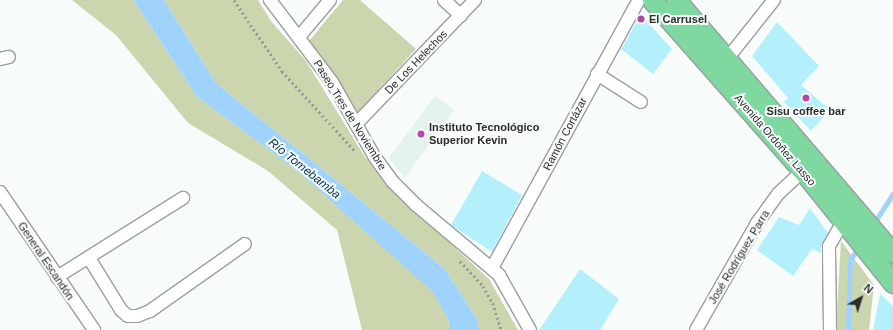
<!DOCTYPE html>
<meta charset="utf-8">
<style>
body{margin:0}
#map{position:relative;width:893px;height:330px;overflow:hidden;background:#f7fcfb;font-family:Arial,sans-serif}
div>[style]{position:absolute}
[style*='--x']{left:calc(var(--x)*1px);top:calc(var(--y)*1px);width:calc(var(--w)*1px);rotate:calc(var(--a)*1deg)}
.built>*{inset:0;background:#e3f2ef}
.green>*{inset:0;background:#cbd6ae}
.water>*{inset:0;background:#9fd3fb}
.stream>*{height:4.5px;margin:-2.25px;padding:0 2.25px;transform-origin:2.25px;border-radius:2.25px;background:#9fd3fb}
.building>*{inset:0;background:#b4f0fc}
.path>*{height:2.5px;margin-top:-1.25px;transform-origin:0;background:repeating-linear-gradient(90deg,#959998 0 2px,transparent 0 5px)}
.roads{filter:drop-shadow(1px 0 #9a9f9e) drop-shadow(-1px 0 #9a9f9e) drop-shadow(0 1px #9a9f9e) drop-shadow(0 -1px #9a9f9e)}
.street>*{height:12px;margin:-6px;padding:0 6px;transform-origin:6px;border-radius:6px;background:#fff}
.primary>*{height:19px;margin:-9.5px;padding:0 9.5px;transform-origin:9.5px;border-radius:9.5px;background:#7fd8a0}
.dots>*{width:11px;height:11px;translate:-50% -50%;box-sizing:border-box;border:2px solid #f7fcfb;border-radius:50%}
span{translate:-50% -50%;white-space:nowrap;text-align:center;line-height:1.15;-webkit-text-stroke:4px #f7fcfb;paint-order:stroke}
.poi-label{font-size:11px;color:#2a2c2b;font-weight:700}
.left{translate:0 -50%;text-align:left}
.street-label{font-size:11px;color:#2a2c2b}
.water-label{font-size:12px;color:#07324c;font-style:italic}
.north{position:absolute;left:841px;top:278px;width:40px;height:40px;-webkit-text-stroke:3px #f7fcfb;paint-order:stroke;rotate:39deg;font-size:11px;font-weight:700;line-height:16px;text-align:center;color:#2a2c2b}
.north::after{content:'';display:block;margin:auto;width:14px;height:18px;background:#2a2c2b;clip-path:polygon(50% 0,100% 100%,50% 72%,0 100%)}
</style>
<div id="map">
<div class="built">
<i style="clip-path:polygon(435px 96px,454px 110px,405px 178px,389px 158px)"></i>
</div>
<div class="green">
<i style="clip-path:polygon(72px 0,133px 0,197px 97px,296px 170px,434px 292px,448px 319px,450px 330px,362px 330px,337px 230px,268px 171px,188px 123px,116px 35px)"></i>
<i style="clip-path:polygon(164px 0,258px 0,271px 21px,306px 61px,365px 157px,390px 188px,489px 279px,518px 330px,479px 330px,477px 319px,445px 269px,216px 83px)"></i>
<i style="clip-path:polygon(343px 0,360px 0,416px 49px,356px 114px,336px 77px,309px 41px)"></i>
<i style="clip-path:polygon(841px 241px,874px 285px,869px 330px,836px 330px)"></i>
</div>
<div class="water">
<i style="clip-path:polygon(133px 0,164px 0,216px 83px,445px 269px,477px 319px,479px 330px,450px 330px,448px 319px,433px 292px,296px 170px,197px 97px)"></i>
</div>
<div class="stream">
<i style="--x:874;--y:223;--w:35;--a:-57"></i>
<i style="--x:848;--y:330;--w:70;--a:-88.4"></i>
<i style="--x:850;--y:260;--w:14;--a:-56"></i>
</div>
<div class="building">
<i style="clip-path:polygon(641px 15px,672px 49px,653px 74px,621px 49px)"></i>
<i style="clip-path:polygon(777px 22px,819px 66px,801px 85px,830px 110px,811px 131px,784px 102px,788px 98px,752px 56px)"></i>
<i style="clip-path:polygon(482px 171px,522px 195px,492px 252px,451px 225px)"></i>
<i style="clip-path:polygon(810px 208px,828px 233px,822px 243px,821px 253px,812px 249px,793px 276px,757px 250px,779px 217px,799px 225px)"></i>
<i style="clip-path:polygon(580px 269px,619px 299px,600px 330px,539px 330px)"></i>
<i style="clip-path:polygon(880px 294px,893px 306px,893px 330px,873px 330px)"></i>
</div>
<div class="path">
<i style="--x:234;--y:0;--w:86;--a:55.9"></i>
<i style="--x:282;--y:71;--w:108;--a:47.6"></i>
<i style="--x:460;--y:261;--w:34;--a:47"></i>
<i style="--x:483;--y:286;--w:20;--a:60"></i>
<i style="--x:493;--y:303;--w:28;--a:73"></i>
</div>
<div class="roads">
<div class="street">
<i style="--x:270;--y:0;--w:103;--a:52.9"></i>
<i style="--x:332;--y:82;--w:85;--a:60.4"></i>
<i style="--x:374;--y:156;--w:32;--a:54"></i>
<i style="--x:393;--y:182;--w:33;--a:45"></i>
<i style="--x:416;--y:205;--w:109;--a:40.1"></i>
<i style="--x:499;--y:275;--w:63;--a:60.6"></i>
<i style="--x:444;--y:0;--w:23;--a:43"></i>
<i style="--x:299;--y:37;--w:48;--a:-50"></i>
<i style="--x:0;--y:59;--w:9;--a:-13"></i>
<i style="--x:727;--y:59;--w:75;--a:-51.5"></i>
<i style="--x:597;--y:74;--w:52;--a:32.5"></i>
<i style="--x:356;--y:124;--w:172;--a:-46.2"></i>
<i style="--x:0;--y:192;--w:167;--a:55.7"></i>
<i style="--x:89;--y:258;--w:61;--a:58.4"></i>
<i style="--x:121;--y:310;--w:9;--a:41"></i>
<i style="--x:128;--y:316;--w:9;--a:0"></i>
<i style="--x:137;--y:316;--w:14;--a:-21"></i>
<i style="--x:150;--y:311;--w:116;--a:-35.2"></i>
<i style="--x:492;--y:268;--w:306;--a:-61.3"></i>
<i style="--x:57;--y:277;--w:149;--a:-32.1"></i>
<i style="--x:696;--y:330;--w:123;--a:-60.3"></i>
<i style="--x:757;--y:223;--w:37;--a:-54"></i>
<i style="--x:779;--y:193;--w:33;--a:-43"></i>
<i style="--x:830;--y:330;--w:84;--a:-90.7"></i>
<i style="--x:829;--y:246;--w:30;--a:-60"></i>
</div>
<div class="primary">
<i style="--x:652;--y:0;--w:228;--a:48.6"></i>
<i style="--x:803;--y:171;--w:144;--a:51.2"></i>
<i style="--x:676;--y:0;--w:333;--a:49.4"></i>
</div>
</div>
<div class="dots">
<i style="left:641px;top:19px;background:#b348a9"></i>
<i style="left:806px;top:98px;background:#b348a9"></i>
<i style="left:421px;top:134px;background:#b348a9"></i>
</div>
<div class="poi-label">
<span class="left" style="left:649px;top:19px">El Carrusel</span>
<span style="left:806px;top:111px">Sisu coffee bar</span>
<span class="left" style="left:429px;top:134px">Instituto Tecnológico<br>Superior Kevin</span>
</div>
<div class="street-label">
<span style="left:416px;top:62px;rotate:-46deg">De Los Helechos</span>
<span style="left:350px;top:115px;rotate:58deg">Paseo Tres de Noviembre</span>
<span style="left:565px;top:134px;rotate:-62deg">Ramón Cortázar</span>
<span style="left:775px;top:140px;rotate:49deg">Avenida Ordoñez Lasso</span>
<span style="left:739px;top:257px;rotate:-59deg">José Rodríguez Parra</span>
<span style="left:46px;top:261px;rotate:56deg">General Escandón</span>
</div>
<div class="water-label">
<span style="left:304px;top:169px;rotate:39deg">Río Tomebamba</span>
</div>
<div class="north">N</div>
</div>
